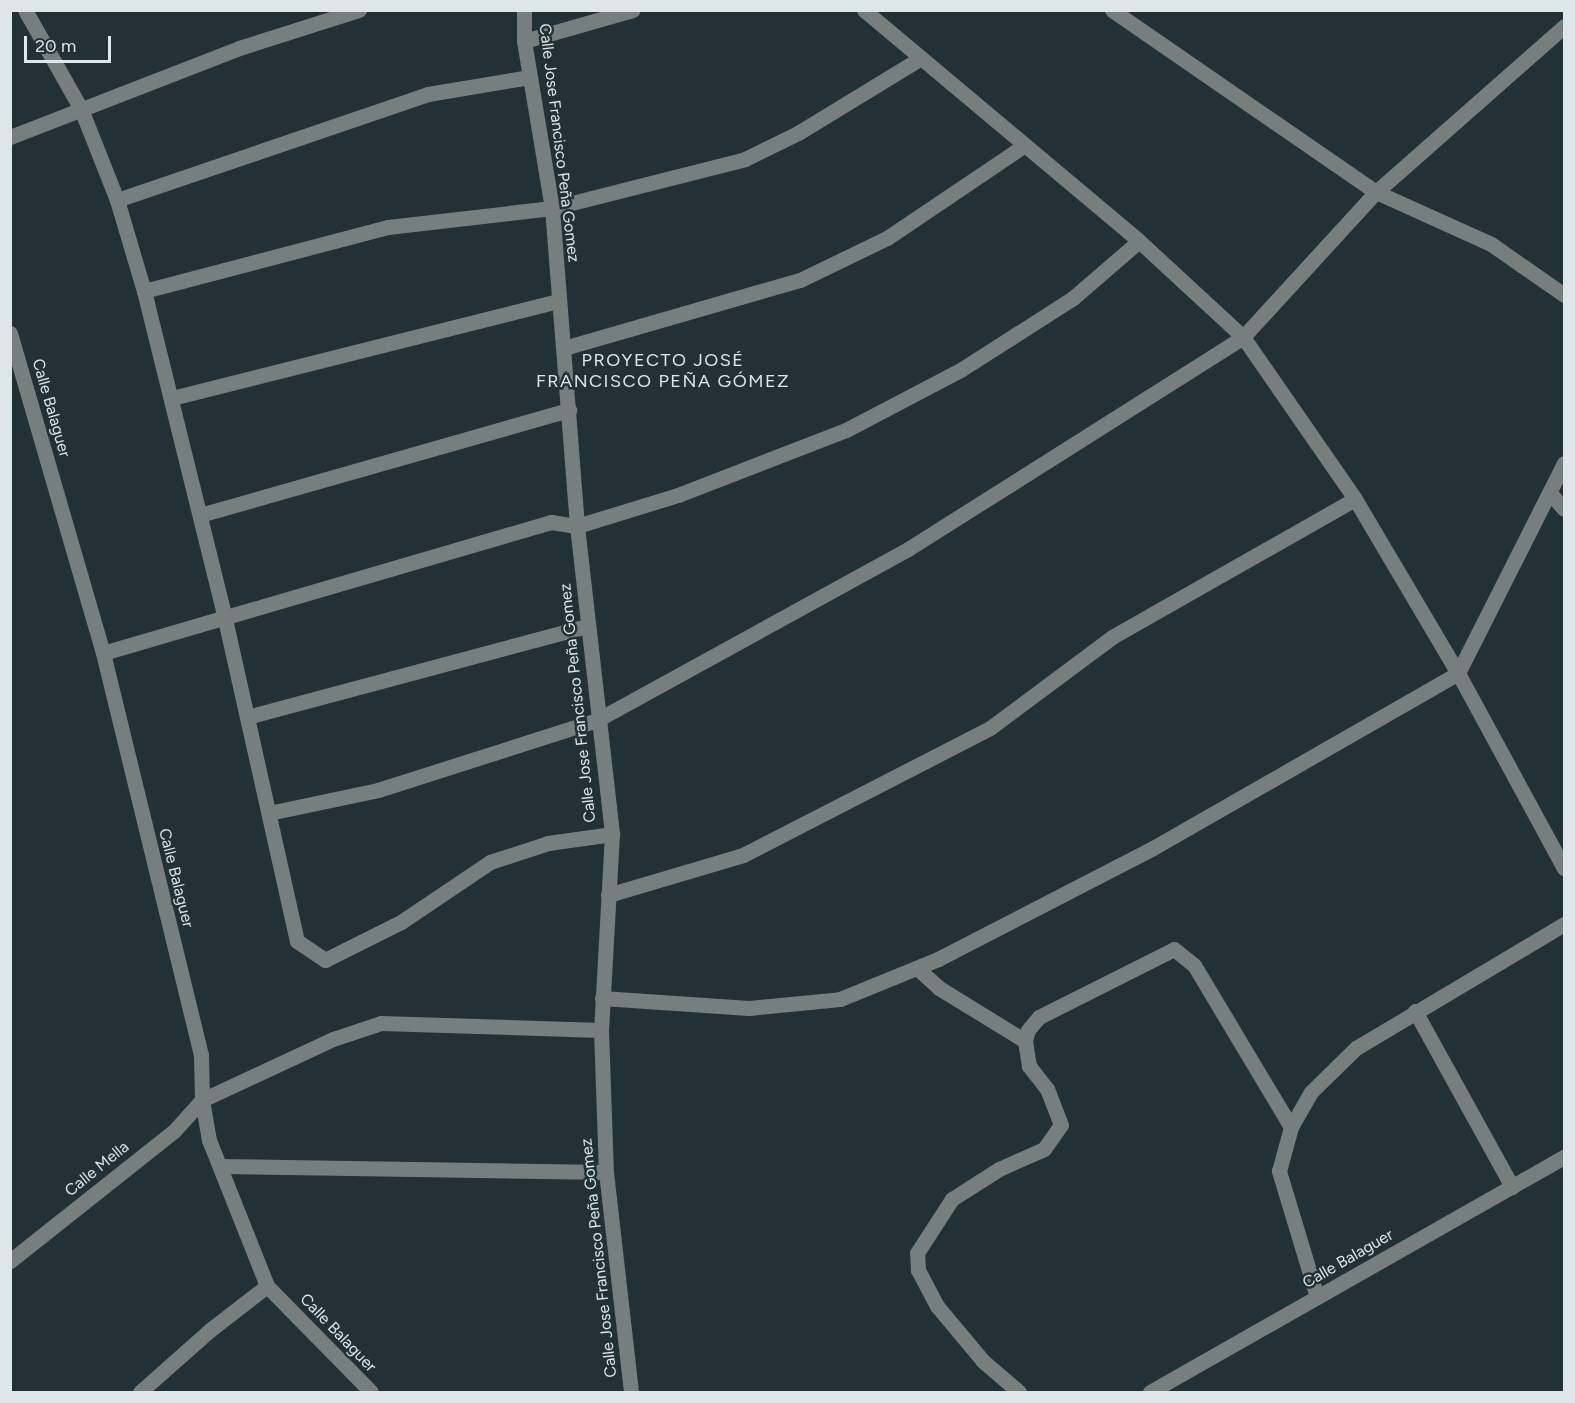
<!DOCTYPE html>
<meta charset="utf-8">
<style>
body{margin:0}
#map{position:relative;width:1575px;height:1403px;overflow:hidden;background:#223135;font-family:Figtree,sans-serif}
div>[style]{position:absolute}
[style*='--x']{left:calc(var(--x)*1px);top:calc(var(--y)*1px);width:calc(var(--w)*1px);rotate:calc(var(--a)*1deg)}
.minor>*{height:15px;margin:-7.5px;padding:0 7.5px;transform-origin:7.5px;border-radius:7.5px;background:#777f7e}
span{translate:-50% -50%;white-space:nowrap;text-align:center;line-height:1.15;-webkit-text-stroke:5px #223135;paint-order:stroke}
.street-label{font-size:16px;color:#dde6e9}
.neighbourhood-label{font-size:18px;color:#dde6e9;letter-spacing:1.5px}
.frame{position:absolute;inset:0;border:12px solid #dde6e9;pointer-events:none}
.scale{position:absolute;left:24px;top:36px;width:87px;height:27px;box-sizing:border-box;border:3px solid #dde6e9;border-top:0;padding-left:8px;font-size:18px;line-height:21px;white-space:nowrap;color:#dde6e9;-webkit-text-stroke:4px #223135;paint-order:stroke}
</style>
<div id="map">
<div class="minor">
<i style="--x:25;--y:10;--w:114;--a:60.5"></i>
<i style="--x:81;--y:109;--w:98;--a:68.4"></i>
<i style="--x:117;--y:200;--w:95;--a:73.5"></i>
<i style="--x:144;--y:291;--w:338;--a:76.1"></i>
<i style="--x:225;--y:619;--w:330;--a:77.4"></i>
<i style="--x:297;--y:941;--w:34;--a:34"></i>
<i style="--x:325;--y:960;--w:85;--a:-26.6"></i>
<i style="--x:401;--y:922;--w:107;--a:-34"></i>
<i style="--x:490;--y:862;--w:61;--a:-18.1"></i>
<i style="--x:548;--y:843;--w:65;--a:-8"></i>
<i style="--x:524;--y:10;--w:31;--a:90"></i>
<i style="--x:524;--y:41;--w:169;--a:80.5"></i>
<i style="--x:552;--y:208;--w:319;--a:85.5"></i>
<i style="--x:577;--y:526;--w:310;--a:83.5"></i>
<i style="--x:612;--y:834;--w:196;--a:93.2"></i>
<i style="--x:601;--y:1030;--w:142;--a:88"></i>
<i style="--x:606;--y:1172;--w:221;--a:83.5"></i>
<i style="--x:864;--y:10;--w:359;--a:40"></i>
<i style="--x:1139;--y:241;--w:142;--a:42.7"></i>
<i style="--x:1243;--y:337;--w:197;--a:55.3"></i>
<i style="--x:1355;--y:499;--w:202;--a:59.4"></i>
<i style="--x:1458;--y:673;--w:222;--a:61.5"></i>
<i style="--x:1112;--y:10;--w:321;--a:34.6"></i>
<i style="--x:1376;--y:192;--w:126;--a:24.3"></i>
<i style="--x:1491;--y:244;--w:89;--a:34.9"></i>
<i style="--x:524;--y:41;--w:113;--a:-15.9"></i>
<i style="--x:10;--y:137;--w:246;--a:-21.2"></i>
<i style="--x:239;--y:48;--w:126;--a:-17.6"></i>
<i style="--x:117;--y:200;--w:329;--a:-18.8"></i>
<i style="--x:428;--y:94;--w:103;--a:-9.5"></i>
<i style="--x:144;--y:291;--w:252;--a:-14.7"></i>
<i style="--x:388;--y:227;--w:165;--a:-6.6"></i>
<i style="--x:552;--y:208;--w:199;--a:-14.2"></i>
<i style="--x:745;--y:159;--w:59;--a:-26.1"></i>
<i style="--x:798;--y:133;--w:144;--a:-31.4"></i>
<i style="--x:10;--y:333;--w:333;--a:73.8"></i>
<i style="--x:103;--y:653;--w:414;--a:76.3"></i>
<i style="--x:201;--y:1055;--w:45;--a:88.7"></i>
<i style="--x:202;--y:1100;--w:41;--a:80.1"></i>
<i style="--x:209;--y:1140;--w:157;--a:68.3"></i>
<i style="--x:267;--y:1286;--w:148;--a:45.5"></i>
<i style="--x:564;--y:348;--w:246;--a:-16.1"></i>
<i style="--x:800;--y:280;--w:97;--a:-25.8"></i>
<i style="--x:887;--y:238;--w:166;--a:-34"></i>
<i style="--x:172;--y:398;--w:399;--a:-14.1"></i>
<i style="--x:1550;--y:493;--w:21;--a:49"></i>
<i style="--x:200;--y:515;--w:384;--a:-15.9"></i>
<i style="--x:103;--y:653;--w:467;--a:-16.3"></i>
<i style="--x:551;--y:522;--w:26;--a:9"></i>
<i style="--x:577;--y:526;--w:106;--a:-17.1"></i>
<i style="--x:678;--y:495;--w:180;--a:-21.2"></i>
<i style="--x:846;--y:430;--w:131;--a:-27.7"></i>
<i style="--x:962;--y:369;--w:132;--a:-32.6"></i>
<i style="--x:1073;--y:298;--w:87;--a:-40.8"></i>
<i style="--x:247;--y:717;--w:352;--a:-15"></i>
<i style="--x:269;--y:813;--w:111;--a:-11.9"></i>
<i style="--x:378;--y:790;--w:230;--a:-17.7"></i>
<i style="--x:597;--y:720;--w:355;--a:-28.8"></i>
<i style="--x:908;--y:549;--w:396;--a:-32.3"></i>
<i style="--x:1243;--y:337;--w:197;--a:-47.5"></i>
<i style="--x:1376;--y:192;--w:251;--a:-41.4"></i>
<i style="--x:608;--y:895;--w:141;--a:-16.5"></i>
<i style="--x:743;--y:855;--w:278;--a:-27.2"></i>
<i style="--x:990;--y:728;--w:152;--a:-36.7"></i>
<i style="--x:1112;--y:637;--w:279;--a:-29.6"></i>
<i style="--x:917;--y:968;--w:30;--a:42"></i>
<i style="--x:939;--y:988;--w:101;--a:31.6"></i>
<i style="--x:602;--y:998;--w:147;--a:3.9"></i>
<i style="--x:749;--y:1008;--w:91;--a:-5.6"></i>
<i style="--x:840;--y:999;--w:106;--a:-22.2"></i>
<i style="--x:938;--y:959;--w:242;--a:-27.3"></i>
<i style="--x:1153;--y:848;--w:352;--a:-29.8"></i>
<i style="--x:1458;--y:673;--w:235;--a:-63.2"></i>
<i style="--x:1415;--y:1011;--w:201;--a:61.1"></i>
<i style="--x:221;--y:1166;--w:385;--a:0.9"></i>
<i style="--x:10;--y:1261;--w:209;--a:-38.4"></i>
<i style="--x:174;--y:1131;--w:42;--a:-47.9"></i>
<i style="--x:202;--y:1100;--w:145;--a:-25"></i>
<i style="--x:333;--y:1039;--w:51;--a:-18.4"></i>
<i style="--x:381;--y:1023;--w:220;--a:1.8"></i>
<i style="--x:1317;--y:1297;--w:132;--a:-106.8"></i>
<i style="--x:1279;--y:1171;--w:46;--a:-74.7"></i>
<i style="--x:1291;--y:1127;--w:40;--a:-60.3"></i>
<i style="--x:1311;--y:1092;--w:63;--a:-44.4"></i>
<i style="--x:1356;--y:1048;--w:242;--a:-30.8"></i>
<i style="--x:140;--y:1392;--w:94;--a:-41.5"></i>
<i style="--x:210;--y:1330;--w:72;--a:-37.7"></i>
<i style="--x:1019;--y:1392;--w:48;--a:-139.3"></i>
<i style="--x:983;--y:1361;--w:72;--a:-129.9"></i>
<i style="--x:937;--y:1306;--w:41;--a:-117.8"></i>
<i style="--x:918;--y:1270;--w:17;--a:-93"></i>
<i style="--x:917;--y:1253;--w:64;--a:-57.1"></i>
<i style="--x:952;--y:1199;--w:56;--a:-32.6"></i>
<i style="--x:999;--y:1169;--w:49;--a:-24"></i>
<i style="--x:1044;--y:1149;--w:29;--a:-55"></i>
<i style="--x:1061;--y:1125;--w:39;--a:-111"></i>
<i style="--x:1047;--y:1089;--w:29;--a:-128"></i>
<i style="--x:1029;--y:1066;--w:25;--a:-99"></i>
<i style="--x:1025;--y:1041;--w:11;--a:-75"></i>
<i style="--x:1028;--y:1030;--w:17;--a:-50"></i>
<i style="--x:1039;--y:1017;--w:151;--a:-26.7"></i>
<i style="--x:1174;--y:949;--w:26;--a:39"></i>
<i style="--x:1194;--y:965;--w:189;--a:59.1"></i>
<i style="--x:1150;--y:1392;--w:476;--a:-29.6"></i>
</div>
<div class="street-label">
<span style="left:559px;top:143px;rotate:83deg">Calle Jose Francisco Peña Gomez</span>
<span style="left:51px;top:408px;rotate:74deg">Calle Balaguer</span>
<span style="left:578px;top:703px;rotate:-96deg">Calle Jose Francisco Peña Gomez</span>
<span style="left:176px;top:878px;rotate:76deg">Calle Balaguer</span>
<span style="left:97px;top:1169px;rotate:-39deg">Calle Mella</span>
<span style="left:599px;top:1258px;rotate:-96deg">Calle Jose Francisco Peña Gomez</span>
<span style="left:1348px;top:1259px;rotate:-30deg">Calle Balaguer</span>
<span style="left:338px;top:1333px;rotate:46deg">Calle Balaguer</span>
</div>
<div class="neighbourhood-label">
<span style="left:663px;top:371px">PROYECTO JOSÉ<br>FRANCISCO PEÑA GÓMEZ</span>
</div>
<div class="frame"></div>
<div class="scale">20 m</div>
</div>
